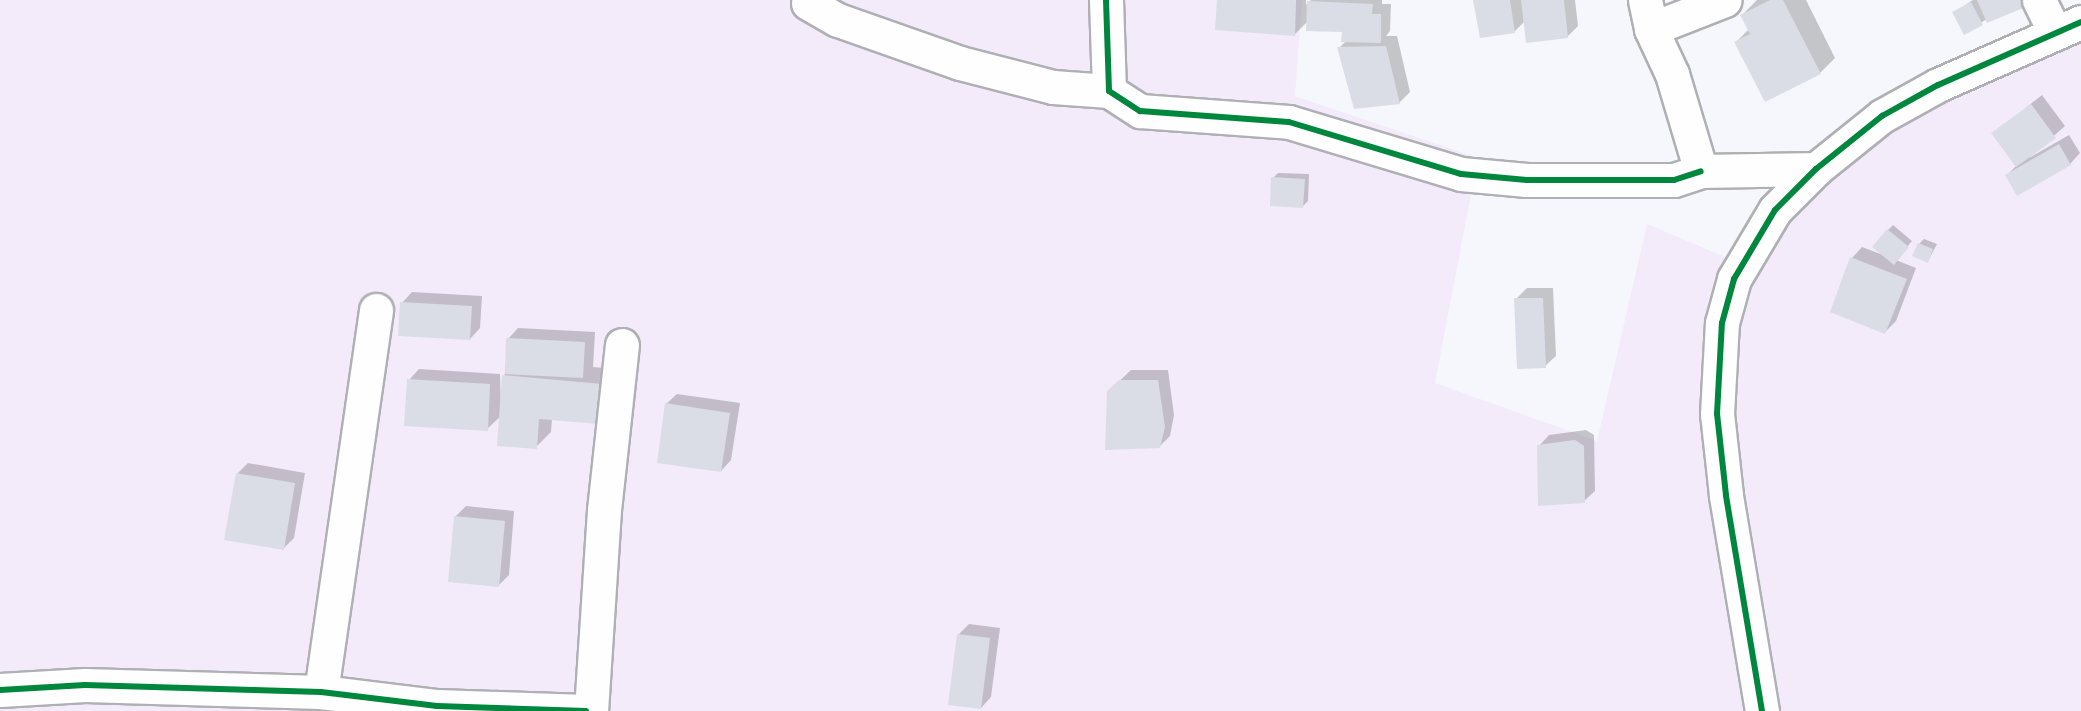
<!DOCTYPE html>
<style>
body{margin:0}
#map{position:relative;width:2081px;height:711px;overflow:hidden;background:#f6f7fc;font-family:Raleway,sans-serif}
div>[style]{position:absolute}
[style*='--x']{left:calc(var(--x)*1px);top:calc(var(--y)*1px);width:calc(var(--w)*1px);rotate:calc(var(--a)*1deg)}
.green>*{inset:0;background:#f3ebfa}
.shadow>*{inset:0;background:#0003}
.building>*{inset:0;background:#dadde5}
.roads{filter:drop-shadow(2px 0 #aeb0b4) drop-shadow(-2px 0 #aeb0b4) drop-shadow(0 2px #aeb0b4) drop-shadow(0 -2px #aeb0b4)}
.minor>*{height:33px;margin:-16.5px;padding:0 16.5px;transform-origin:16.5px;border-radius:16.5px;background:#fefeff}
.cycleway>*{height:6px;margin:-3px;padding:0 3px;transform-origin:3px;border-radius:3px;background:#00873e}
span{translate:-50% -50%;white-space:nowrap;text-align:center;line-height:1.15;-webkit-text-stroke:6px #f4f5fe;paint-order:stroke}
</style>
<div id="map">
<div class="green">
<i style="clip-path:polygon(0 0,1302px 0,1295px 96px,1478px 158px,1435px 383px,1597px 441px,1647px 224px,1742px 264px,1835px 138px,2081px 28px,2081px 711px,0 711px)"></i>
</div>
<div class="shadow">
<i style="clip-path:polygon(1219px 0,1306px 0,1306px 5px,1311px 0,1382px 0,1382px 4px,1391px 4px,1390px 31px,1386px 36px,1397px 36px,1410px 92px,1399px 103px,1339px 48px,1346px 41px,1343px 31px,1308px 21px,1295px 34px)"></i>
<i style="clip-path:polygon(1475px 0,1575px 0,1578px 26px,1567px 37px,1525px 21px,1515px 31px)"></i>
<i style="clip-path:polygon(1757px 0,1806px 0,1835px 58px,1820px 73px,1736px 42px,1749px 29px,1742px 15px)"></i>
<i style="clip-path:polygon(1973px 0,1979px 0,1987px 19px,1964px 33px,1953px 13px)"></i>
<i style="clip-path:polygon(2042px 95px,2065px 126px,2029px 158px,2069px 135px,2080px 153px,2070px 164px,2007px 175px,2016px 166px,1993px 134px)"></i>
<i style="clip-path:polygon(1278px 173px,1309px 174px,1308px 201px,1303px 206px,1273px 178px)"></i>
<i style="clip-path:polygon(1893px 225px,1912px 241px,1896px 260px,1916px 268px,1896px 321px,1885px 332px,1852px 258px,1862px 247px,1883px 255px,1888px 230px)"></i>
<i style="clip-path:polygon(1924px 239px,1937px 244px,1928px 261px,1919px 244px)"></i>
<i style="clip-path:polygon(1527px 288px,1553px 288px,1556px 356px,1545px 366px,1516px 299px)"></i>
<i style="clip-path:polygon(412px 292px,482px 296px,480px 328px,470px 339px,402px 303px)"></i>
<i style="clip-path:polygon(518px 328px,595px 332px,593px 367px,616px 369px,613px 407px,552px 418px,551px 432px,536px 447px,501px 416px,487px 429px,409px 380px,419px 369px,500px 374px,501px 414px,508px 339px)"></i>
<i style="clip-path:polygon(1131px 370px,1168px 370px,1174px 415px,1170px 436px,1159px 447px,1108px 392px)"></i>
<i style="clip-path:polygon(677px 394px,740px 403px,731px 460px,721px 471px,666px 404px)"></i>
<i style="clip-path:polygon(1586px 430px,1594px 435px,1595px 491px,1584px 501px,1539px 446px,1549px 435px)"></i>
<i style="clip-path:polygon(248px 463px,305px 473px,294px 538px,284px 548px,237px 474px)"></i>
<i style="clip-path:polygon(466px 506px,514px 511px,509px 575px,498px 586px,455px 517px)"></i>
<i style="clip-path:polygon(969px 624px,1000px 628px,991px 697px,981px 708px,958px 635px)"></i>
</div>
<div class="building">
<i style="clip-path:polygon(1217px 0,1296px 0,1295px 36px,1215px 30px)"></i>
<i style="clip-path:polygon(1473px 0,1510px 0,1515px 33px,1480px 38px)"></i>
<i style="clip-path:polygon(1521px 0,1564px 0,1568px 38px,1526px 43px)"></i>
<i style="clip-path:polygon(1770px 0,1783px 0,1821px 74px,1765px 102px,1734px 42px,1750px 34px,1740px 15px)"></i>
<i style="clip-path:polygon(1977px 0,2026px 0,2028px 6px,1987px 23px)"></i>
<i style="clip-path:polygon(1307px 1px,1373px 4px,1372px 14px,1381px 14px,1381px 43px,1341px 42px,1342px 32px,1306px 31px)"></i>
<i style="clip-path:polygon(1971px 2px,1983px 25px,1964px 35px,1952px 12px)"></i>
<i style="clip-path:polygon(1386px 46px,1400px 104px,1354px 109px,1337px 47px)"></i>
<i style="clip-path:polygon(2031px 104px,2056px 138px,2016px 167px,1991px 133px)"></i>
<i style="clip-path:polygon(2059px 144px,2071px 165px,2017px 196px,2005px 175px)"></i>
<i style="clip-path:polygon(1271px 177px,1305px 179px,1303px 208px,1270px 206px)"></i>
<i style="clip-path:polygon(1887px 229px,1909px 247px,1894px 265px,1872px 247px)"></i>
<i style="clip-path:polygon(1918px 243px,1933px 249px,1928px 263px,1912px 256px)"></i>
<i style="clip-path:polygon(1850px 257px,1907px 279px,1885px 334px,1830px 312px)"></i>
<i style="clip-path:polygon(1514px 298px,1543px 298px,1546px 368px,1517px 369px)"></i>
<i style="clip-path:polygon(400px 302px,472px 306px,470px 340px,398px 336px)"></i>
<i style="clip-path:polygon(506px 338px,585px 342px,583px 378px,505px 374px)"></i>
<i style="clip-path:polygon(502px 375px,602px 384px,599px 424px,539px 419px,537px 449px,497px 446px)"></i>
<i style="clip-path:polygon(407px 379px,490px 384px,488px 431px,404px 426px)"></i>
<i style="clip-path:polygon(1119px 380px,1158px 380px,1165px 427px,1160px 448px,1105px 450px,1107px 391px)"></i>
<i style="clip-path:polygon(665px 403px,730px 413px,721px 472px,657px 463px)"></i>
<i style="clip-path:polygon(1575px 440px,1584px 446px,1585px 503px,1538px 506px,1537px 445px)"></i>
<i style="clip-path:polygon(236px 473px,295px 483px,284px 550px,224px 540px)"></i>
<i style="clip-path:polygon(454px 516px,505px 521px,499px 587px,448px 582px)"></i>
<i style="clip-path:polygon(957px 634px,990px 638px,981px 709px,948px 705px)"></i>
</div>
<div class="roads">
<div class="minor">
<i style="--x:1106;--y:0;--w:91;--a:88.1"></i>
<i style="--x:1109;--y:91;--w:37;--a:33"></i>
<i style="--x:1140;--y:111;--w:149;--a:4.2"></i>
<i style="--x:1289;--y:122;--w:180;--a:16.8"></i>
<i style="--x:1461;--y:174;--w:66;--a:5.2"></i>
<i style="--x:1527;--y:180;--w:147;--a:0"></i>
<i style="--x:1674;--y:180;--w:28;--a:-18"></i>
<i style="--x:1645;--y:0;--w:30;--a:78"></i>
<i style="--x:1651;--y:29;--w:50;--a:65"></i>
<i style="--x:1672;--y:74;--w:101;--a:73.4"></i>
<i style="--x:1701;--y:171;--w:115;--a:-1"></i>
<i style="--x:2039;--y:0;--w:37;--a:64"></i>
<i style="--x:808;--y:3;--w:34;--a:30"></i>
<i style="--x:838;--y:20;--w:129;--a:19.4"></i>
<i style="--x:960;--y:63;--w:96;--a:14.5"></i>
<i style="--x:1053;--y:87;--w:56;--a:4.1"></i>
<i style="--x:1651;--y:29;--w:79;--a:-21.4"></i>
<i style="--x:0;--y:690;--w:85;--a:-3.4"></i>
<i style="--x:85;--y:685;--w:236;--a:1.7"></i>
<i style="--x:321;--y:692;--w:117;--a:6.9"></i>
<i style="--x:437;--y:706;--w:149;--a:1.9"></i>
<i style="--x:321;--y:692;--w:386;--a:-81.8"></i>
<i style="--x:591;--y:711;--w:201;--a:-86.3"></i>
<i style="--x:604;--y:510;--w:166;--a:-83.8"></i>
<i style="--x:1762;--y:711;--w:219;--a:-99.5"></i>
<i style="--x:1726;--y:495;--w:81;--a:-96.3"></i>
<i style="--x:1717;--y:414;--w:91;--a:-86.9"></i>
<i style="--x:1722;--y:323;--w:46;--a:-74.7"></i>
<i style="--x:1734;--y:279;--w:80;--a:-59.3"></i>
<i style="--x:1775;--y:210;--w:58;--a:-45"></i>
<i style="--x:1816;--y:169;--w:85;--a:-38.8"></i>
<i style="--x:1882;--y:116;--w:64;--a:-29"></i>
<i style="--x:1938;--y:85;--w:156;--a:-23.8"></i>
</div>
</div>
<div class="cycleway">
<i style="--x:1106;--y:0;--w:91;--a:88.1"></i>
<i style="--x:1109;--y:91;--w:37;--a:33"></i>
<i style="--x:1140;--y:111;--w:149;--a:4.2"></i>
<i style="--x:1289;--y:122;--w:180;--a:16.8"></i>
<i style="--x:1461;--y:174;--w:66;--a:5.2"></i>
<i style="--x:1527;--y:180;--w:147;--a:0"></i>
<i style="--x:1674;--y:180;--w:28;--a:-18"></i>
<i style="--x:0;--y:690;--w:85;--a:-3.4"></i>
<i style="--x:85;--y:685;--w:236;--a:1.7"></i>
<i style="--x:321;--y:692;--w:117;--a:6.9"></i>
<i style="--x:437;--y:706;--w:149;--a:1.9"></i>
<i style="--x:1762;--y:711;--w:219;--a:-99.5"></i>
<i style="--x:1726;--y:495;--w:81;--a:-96.3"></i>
<i style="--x:1717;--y:414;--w:91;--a:-86.9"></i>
<i style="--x:1722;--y:323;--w:46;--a:-74.7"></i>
<i style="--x:1734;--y:279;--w:80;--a:-59.3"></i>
<i style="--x:1775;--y:210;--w:58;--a:-45"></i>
<i style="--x:1816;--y:169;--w:85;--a:-38.8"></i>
<i style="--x:1882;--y:116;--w:64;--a:-29"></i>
<i style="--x:1938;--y:85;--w:156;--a:-23.8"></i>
</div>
</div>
